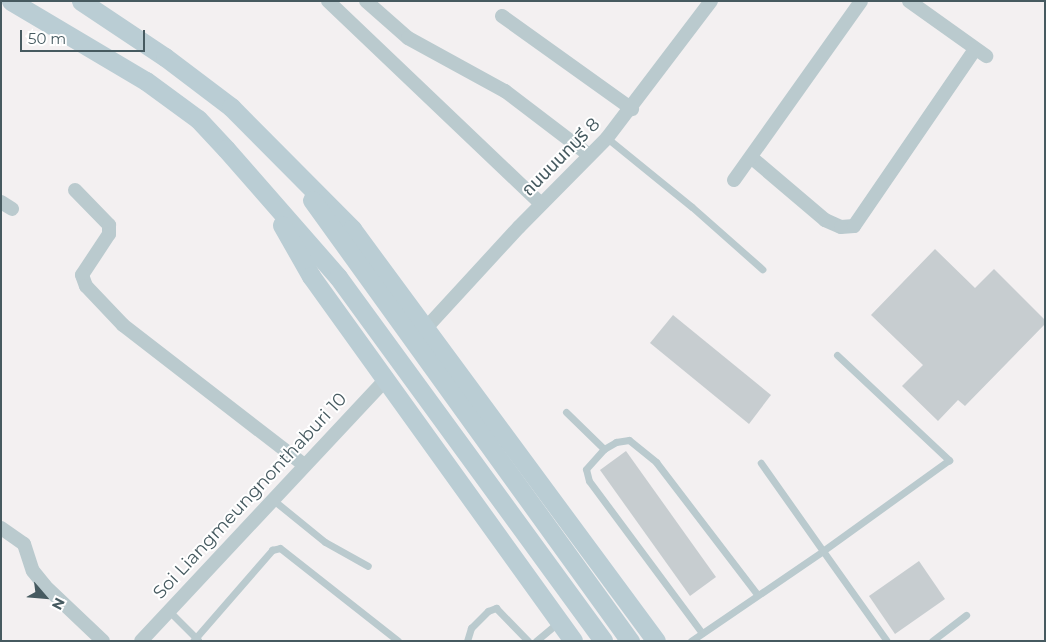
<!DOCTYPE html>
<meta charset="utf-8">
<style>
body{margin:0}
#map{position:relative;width:1046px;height:642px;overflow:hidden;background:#f3f0f1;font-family:Montserrat,"Noto Sans Thai",sans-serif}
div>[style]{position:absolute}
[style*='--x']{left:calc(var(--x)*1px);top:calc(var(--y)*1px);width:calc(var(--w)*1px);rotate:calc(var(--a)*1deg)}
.building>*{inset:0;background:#c7cdd0}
.lane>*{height:7px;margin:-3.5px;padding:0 3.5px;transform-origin:3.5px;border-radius:3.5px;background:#bacace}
.street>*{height:14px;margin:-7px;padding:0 7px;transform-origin:7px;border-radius:7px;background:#bacace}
.secondary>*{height:19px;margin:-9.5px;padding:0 9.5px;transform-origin:9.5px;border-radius:9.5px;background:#bacdd4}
span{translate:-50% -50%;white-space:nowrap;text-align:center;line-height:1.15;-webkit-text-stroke:4px #fff;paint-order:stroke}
.street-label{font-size:18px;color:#465a60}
.frame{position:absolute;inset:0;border:2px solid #465a60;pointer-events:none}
.north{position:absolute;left:20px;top:572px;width:50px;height:50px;-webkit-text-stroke:4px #fff;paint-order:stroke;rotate:117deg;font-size:14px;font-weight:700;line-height:20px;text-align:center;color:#465a60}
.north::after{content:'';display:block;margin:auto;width:18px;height:22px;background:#465a60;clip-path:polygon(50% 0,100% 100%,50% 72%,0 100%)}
.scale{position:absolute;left:20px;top:30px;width:125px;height:22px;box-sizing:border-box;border:2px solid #465a60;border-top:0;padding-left:6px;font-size:15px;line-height:18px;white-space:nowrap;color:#465a60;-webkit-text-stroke:4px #fff;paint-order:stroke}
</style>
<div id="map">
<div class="building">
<i style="clip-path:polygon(935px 249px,975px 288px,994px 269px,1045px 320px,1045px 324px,965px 406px,958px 400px,938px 421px,902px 386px,923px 365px,871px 315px)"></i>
<i style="clip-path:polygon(673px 315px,771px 395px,749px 424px,650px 343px)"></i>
<i style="clip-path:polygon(626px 451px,716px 577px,690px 596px,600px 470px)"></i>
<i style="clip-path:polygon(919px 561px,945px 599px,895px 634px,869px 596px)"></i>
</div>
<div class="lane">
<i style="--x:607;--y:138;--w:109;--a:39.1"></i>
<i style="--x:692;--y:207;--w:94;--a:41.5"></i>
<i style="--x:837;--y:355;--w:154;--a:43.2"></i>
<i style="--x:949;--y:460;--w:155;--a:144.2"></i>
<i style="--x:823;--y:551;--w:110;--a:54.6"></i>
<i style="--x:566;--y:412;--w:53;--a:44.2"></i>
<i style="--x:272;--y:499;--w:68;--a:39.1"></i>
<i style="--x:325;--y:542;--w:49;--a:29.2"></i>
<i style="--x:169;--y:611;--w:41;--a:45"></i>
<i style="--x:702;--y:633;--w:189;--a:-126.6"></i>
<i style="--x:589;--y:481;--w:12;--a:-104"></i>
<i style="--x:586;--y:469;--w:27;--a:-48"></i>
<i style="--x:604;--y:449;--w:14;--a:-30"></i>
<i style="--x:616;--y:442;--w:13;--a:-9"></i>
<i style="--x:629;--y:440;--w:35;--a:39"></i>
<i style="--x:656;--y:462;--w:166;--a:52.6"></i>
<i style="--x:193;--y:641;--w:121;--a:-49"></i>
<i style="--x:272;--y:550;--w:8;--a:-14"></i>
<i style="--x:280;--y:548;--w:150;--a:38.2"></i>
<i style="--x:467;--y:641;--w:14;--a:-73"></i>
<i style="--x:471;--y:628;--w:24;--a:-45"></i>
<i style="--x:488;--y:611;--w:9;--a:-21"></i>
<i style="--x:496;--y:608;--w:46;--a:45.9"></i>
<i style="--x:536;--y:641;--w:30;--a:-40"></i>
<i style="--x:691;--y:641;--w:160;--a:-34.3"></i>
<i style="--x:823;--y:551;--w:108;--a:-125.2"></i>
<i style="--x:932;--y:641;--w:43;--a:-37.4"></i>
</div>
<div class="street">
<i style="--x:328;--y:1;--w:294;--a:43.6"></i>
<i style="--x:366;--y:1;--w:56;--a:41.4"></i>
<i style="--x:408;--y:38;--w:111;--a:28.7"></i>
<i style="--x:505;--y:91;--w:106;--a:37.3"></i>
<i style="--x:909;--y:1;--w:95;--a:35.5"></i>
<i style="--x:502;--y:16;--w:160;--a:35.6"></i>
<i style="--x:752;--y:158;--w:96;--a:40.3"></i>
<i style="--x:825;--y:220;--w:17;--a:24"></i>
<i style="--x:841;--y:227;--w:13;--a:-4"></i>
<i style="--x:854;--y:226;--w:214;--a:-55.6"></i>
<i style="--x:734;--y:180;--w:219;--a:-54.6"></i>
<i style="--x:75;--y:190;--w:49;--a:45.8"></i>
<i style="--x:109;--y:225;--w:9;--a:90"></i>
<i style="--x:109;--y:234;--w:49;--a:123.4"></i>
<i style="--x:82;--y:275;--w:12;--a:70"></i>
<i style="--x:86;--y:286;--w:54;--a:46.5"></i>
<i style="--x:123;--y:325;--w:227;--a:37.7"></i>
<i style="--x:1;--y:202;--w:13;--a:32"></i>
<i style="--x:426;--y:328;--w:137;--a:-47.4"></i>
<i style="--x:519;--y:227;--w:125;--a:-45.3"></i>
<i style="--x:607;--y:138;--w:172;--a:-52.8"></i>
<i style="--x:1;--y:528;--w:28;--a:35"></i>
<i style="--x:24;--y:544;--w:28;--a:72"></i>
<i style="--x:33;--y:571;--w:19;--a:51"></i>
<i style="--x:45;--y:586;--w:80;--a:43.5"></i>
<i style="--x:141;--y:641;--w:360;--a:-46.9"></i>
</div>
<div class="secondary">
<i style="--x:11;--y:1;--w:157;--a:30.7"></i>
<i style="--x:146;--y:81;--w:64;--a:36.2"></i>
<i style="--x:198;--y:119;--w:41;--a:47"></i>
<i style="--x:226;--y:149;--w:170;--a:48.8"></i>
<i style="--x:338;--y:277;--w:450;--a:53.9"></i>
<i style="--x:81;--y:1;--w:101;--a:33.7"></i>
<i style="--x:165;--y:57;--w:83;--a:37.1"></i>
<i style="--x:231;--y:107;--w:172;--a:45.2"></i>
<i style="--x:352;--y:229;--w:512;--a:53.58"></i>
<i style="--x:312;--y:200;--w:544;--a:54.21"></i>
<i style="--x:282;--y:225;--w:59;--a:60.4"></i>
<i style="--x:311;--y:276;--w:449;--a:54.3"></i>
</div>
<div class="street-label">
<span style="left:561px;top:157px;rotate:-45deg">ถนนนนทบุรี 8</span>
<span style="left:250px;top:496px;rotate:-47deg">Soi Liangmeungnonthaburi 10</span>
</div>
<div class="frame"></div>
<div class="north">N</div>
<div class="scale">50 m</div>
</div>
